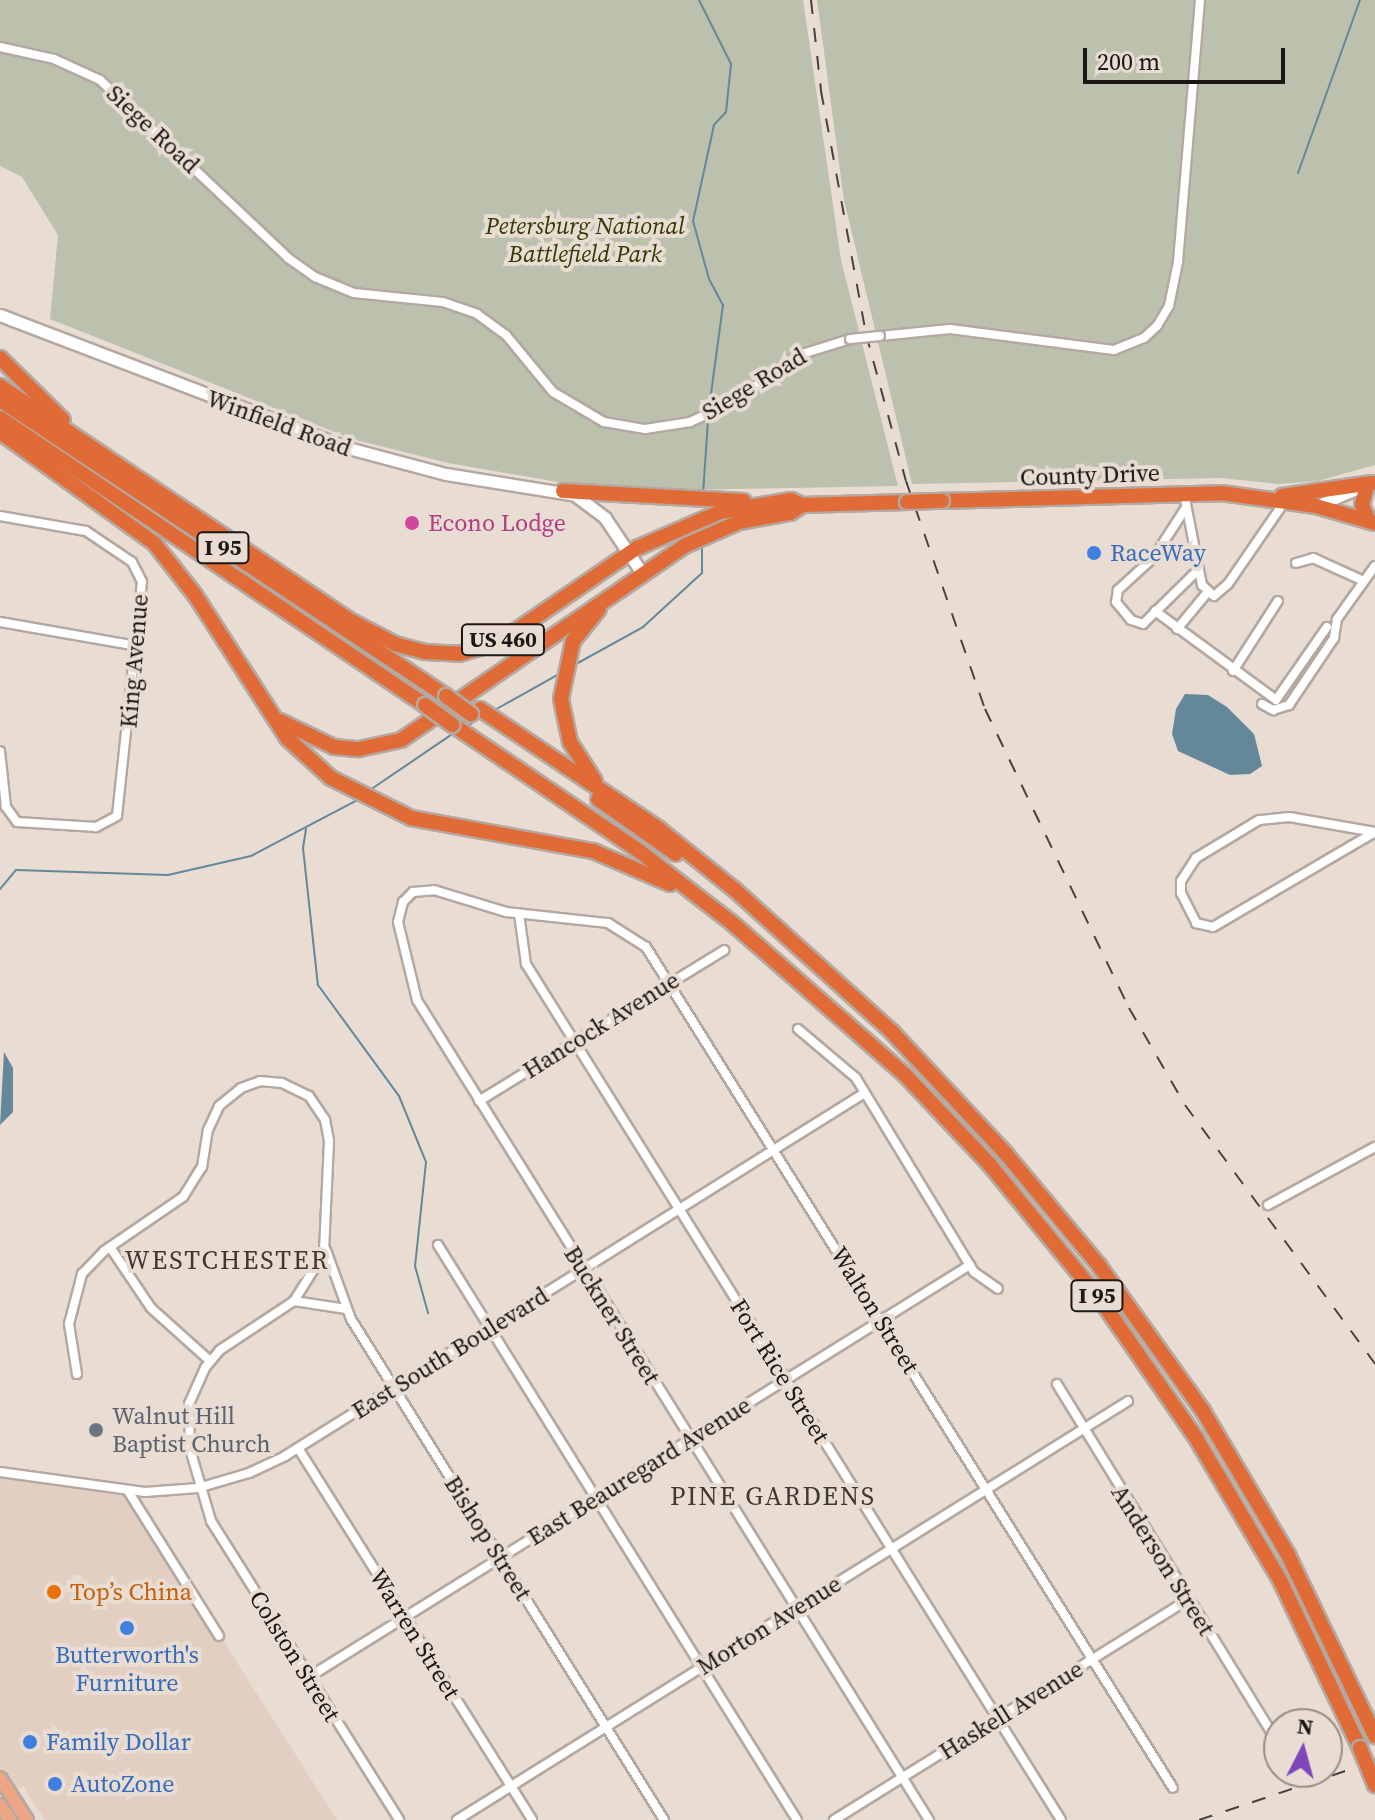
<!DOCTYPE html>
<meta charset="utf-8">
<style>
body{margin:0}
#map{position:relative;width:1375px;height:1820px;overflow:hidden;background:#e8dcd3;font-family:"Source Serif 4",serif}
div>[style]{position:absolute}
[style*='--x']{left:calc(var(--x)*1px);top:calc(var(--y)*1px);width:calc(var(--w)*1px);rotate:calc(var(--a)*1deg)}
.built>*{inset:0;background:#e2cfc1}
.green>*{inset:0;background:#bbc1ad}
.water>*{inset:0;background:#65879a}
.stream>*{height:2px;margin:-1px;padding:0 1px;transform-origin:1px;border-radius:1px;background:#65879a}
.roads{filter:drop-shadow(2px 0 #b4a8a0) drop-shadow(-2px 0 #b4a8a0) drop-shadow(0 2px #b4a8a0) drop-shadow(0 -2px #b4a8a0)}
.street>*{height:8px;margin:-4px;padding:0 4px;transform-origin:4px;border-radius:4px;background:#fff}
.secondary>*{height:11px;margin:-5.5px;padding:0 5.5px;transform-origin:5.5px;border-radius:5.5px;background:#fff}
.primary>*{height:12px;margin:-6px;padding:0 6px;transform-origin:6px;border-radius:6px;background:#eca686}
.highway>*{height:14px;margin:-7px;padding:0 7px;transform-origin:7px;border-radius:7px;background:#e06b36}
.rail>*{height:2px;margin-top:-1px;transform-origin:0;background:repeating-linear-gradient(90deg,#47413d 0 14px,transparent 0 28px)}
.bridges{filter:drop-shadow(2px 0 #b4a8a0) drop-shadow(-2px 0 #b4a8a0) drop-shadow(0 2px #b4a8a0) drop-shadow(0 -2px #b4a8a0)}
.street-bridge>*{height:8px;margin:-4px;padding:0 4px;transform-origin:4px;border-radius:4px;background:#fff}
.highway-bridge>*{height:14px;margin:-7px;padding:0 7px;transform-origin:7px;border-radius:7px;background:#e06b36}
.dots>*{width:22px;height:22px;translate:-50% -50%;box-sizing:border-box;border:4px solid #e8dcd3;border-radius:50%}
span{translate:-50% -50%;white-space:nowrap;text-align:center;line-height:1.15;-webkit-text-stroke:8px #e8dcd3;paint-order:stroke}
.shield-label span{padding:2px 6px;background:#e8dcd3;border:2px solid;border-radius:6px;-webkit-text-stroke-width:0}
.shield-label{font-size:22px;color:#1b1714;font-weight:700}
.street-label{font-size:24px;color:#1b1714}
.park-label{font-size:24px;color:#303b02;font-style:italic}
.hotel-label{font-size:24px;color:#b23c85}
.left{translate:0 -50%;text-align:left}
.shop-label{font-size:24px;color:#366cbe}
.worship-label{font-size:24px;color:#5b616d}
.food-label{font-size:24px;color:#c56008}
.neighbourhood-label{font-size:26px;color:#403730;letter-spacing:2px}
.north{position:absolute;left:1263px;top:1708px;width:80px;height:80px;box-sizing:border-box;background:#e8dcd3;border:2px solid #968d87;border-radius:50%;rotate:6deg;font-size:22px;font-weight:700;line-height:32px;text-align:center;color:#1b1714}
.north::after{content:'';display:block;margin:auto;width:28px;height:36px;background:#8045bb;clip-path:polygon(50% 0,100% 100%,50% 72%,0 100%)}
.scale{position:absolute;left:1083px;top:48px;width:202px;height:36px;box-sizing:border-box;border:4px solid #1b1714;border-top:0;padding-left:10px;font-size:24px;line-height:28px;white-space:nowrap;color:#1b1714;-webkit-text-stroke:6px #e8dcd3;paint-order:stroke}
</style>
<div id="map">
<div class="built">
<i style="clip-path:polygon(0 1472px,128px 1491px,337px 1820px,45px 1820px,23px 1786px,10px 1793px,0 1778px)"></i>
</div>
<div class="green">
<i style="clip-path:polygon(0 0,803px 0,841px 260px,898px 486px,674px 490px,558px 482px,448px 463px,352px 439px,50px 319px,58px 235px,22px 177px,0 166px)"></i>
<i style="clip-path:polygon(817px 0,1375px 0,1375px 465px,1318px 481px,1278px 484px,1221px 478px,912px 484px,844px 200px)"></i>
</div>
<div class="water">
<i style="clip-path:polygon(1185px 694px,1208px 695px,1227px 707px,1254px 734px,1262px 766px,1250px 774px,1230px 775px,1178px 751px,1172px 734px,1176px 709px)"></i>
<i style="clip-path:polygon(4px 1052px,13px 1068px,13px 1112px,0 1125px)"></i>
</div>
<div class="stream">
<i style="--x:699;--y:0;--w:72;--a:63.4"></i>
<i style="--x:731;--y:64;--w:48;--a:95.9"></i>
<i style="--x:726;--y:112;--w:18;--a:133"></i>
<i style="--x:714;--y:125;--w:98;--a:102.3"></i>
<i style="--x:693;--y:221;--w:60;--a:74.6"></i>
<i style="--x:709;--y:279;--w:30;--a:62"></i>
<i style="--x:723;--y:305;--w:104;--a:97.7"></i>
<i style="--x:1298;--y:173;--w:184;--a:-70.3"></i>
<i style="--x:703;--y:494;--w:74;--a:-86.1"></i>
<i style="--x:576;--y:664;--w:77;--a:-28.9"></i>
<i style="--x:643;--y:627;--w:80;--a:-42.5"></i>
<i style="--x:702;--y:573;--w:29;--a:-90"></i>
<i style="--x:493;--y:711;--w:76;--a:-29.3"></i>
<i style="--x:467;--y:726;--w:6;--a:-31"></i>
<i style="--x:370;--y:790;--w:102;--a:-34.2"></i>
<i style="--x:306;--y:829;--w:19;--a:99"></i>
<i style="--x:303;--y:848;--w:138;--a:83.8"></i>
<i style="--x:318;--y:985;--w:137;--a:53.9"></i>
<i style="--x:399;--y:1096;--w:71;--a:67.8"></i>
<i style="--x:426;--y:1162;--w:105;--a:96"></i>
<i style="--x:415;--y:1266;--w:49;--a:74.5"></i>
<i style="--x:0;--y:889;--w:25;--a:-50"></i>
<i style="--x:16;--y:870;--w:152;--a:1.9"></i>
<i style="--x:168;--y:875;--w:85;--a:-12.9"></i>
<i style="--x:251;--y:856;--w:120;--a:-27.8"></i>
</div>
<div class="roads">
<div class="street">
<i style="--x:0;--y:47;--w:55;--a:12.5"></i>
<i style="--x:54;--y:59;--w:51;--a:24.5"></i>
<i style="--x:100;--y:80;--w:259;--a:43.4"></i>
<i style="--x:288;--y:258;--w:33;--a:35"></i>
<i style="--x:315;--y:277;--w:42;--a:22.3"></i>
<i style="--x:354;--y:293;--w:89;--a:5.8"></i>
<i style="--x:443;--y:302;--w:36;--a:19"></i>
<i style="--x:477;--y:314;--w:36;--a:36"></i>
<i style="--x:506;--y:335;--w:74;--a:50.5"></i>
<i style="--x:553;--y:392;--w:59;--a:30.5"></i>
<i style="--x:604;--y:422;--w:42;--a:9.7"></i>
<i style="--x:645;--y:429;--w:46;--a:-8.8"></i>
<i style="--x:690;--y:422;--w:47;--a:-24.9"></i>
<i style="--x:733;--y:402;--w:81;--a:-35.5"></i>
<i style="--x:799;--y:355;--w:53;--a:-17.4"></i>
<i style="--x:880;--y:336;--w:70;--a:-5.7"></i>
<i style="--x:950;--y:329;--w:165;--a:7.3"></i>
<i style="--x:1114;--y:350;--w:32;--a:-22"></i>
<i style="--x:1144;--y:338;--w:18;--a:-43"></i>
<i style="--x:1157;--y:326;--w:23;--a:-59"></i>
<i style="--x:1169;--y:306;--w:45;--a:-78.4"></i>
<i style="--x:1178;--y:262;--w:263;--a:-85.2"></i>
<i style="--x:1184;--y:494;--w:93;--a:78.8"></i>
<i style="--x:1202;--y:585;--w:16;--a:43"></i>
<i style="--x:1214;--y:596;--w:18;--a:-41"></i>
<i style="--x:1228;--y:584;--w:101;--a:-55.5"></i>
<i style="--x:1185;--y:509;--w:57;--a:122.9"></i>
<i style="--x:1154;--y:557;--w:49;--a:137.5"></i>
<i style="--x:1118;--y:590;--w:12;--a:99"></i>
<i style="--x:1116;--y:602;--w:23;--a:50"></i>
<i style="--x:1131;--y:620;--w:13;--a:18"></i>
<i style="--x:1143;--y:624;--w:77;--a:-44.5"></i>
<i style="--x:0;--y:516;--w:87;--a:9.9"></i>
<i style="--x:86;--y:531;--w:55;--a:34"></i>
<i style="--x:132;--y:562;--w:22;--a:63"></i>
<i style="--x:142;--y:582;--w:235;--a:96.1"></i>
<i style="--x:117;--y:816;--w:24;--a:152"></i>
<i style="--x:96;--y:827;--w:79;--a:-176.4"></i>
<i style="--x:17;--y:822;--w:19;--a:-126"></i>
<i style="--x:6;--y:807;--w:56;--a:-96.1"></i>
<i style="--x:1296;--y:563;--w:18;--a:-16"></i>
<i style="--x:1313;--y:558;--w:56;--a:24.3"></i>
<i style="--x:1155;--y:611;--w:150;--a:36.3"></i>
<i style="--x:1276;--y:700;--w:89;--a:-55.1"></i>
<i style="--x:0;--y:622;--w:139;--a:9.9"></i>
<i style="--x:1177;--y:629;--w:47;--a:-50.2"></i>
<i style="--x:1233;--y:671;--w:83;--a:-57.3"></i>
<i style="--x:1262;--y:704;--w:13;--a:29"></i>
<i style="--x:1273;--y:710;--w:17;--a:-17"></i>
<i style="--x:1289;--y:705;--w:81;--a:-56.1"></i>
<i style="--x:1334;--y:638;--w:19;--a:-81"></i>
<i style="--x:1337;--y:619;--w:65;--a:-54.4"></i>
<i style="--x:1375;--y:832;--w:87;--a:-170.1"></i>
<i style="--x:1289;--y:817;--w:30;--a:174"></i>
<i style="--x:1259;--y:820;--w:74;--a:148.9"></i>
<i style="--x:1196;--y:858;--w:27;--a:123"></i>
<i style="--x:1181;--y:881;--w:12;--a:90"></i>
<i style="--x:1181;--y:893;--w:34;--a:63"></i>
<i style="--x:1196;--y:923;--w:17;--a:13"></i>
<i style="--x:1213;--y:927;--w:160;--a:-30.4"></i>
<i style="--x:1351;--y:846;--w:28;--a:-30"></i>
<i style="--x:519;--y:914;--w:50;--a:82"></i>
<i style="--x:526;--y:964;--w:1009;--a:57.99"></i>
<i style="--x:798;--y:1029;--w:76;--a:40.2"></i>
<i style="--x:856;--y:1078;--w:227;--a:58.7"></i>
<i style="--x:974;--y:1272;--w:29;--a:35"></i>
<i style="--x:479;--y:1101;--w:288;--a:-31.6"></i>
<i style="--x:1268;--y:1205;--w:122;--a:-28.5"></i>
<i style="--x:438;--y:1245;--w:678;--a:58.02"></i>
<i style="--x:110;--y:1247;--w:73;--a:56.1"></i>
<i style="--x:151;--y:1308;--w:79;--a:41.9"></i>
<i style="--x:326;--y:1250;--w:73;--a:70.1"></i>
<i style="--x:351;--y:1319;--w:591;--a:58"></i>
<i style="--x:294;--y:1301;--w:53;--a:8.7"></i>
<i style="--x:77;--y:1374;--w:51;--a:-99.1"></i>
<i style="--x:69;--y:1324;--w:52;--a:-75.4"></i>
<i style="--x:82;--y:1274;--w:32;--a:-46"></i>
<i style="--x:104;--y:1251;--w:96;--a:-34.4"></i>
<i style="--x:183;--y:1197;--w:36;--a:-58"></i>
<i style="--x:202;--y:1167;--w:37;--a:-81"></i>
<i style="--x:208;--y:1130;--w:26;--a:-65"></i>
<i style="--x:219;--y:1106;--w:28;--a:-39"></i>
<i style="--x:241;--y:1088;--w:20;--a:-20"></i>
<i style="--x:260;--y:1081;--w:22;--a:5"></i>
<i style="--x:282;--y:1083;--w:30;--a:26"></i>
<i style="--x:309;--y:1096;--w:29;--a:56"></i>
<i style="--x:325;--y:1120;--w:21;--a:79"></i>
<i style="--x:329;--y:1141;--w:112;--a:92.6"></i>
<i style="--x:324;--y:1253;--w:57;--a:122"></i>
<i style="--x:294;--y:1301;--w:89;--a:146.5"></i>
<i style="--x:220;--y:1350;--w:23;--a:130"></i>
<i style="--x:205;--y:1368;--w:39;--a:114"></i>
<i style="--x:189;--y:1404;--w:45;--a:88.7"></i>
<i style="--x:190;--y:1449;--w:75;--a:73.7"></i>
<i style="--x:211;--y:1521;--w:353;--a:57.8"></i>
<i style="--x:1057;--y:1384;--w:411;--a:58.4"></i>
<i style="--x:298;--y:1448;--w:439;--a:57.8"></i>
<i style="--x:0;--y:1472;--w:146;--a:7.9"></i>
<i style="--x:145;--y:1492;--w:53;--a:-4.3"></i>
<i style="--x:198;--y:1488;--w:53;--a:-16.4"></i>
<i style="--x:249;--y:1473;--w:40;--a:-25"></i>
<i style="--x:285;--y:1456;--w:682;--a:-32.06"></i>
<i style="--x:128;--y:1491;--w:171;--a:57.9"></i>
<i style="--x:309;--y:1677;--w:779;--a:-31.94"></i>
<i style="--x:457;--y:1820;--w:791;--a:-31.98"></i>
<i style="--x:834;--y:1820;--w:417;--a:-31.9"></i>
<i style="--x:929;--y:1820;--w:967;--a:-121.98"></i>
<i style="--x:417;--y:1000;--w:80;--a:-103.7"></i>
<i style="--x:398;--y:922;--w:21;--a:-76"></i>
<i style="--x:403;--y:902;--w:14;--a:-45"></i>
<i style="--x:413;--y:892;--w:21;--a:-5"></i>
<i style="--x:434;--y:890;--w:75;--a:17"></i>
<i style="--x:506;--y:912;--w:103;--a:6.2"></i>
<i style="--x:608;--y:923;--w:45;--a:32.3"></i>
<i style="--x:646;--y:947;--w:992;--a:57.93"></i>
</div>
<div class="secondary">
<i style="--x:0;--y:315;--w:373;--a:20.9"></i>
<i style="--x:348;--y:448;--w:101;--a:14.9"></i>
<i style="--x:446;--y:474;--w:131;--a:9.2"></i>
<i style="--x:575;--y:495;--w:38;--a:37"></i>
<i style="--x:605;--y:518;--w:66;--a:56.1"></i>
<i style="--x:1316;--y:506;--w:43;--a:-23"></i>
</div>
<div class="primary">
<i style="--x:0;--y:1778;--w:50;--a:57.3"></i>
<i style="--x:0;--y:1805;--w:18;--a:56"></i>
</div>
<div class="highway">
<i style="--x:0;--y:358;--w:88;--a:44.5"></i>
<i style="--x:0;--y:386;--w:425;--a:33.8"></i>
<i style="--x:353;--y:622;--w:47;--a:27.6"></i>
<i style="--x:395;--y:644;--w:31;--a:15"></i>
<i style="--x:425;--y:652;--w:34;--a:3"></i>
<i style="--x:459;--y:654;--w:42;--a:-16.7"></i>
<i style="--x:499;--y:642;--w:167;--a:-34.3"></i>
<i style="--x:637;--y:548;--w:90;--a:-23.4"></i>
<i style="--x:720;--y:512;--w:72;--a:-9.6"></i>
<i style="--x:791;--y:500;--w:13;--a:23"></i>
<i style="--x:803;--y:505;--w:104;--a:-1.7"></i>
<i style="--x:0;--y:400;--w:535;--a:33.57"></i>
<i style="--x:0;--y:418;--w:513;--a:34.03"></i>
<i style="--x:0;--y:432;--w:190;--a:35.8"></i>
<i style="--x:154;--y:543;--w:66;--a:51.7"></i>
<i style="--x:195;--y:595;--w:170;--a:57.2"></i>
<i style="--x:287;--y:738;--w:59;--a:42.3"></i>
<i style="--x:331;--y:778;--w:89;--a:26.6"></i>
<i style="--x:411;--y:818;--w:185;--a:10.3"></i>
<i style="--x:593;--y:851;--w:84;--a:23.2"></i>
<i style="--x:1367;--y:485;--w:21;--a:104"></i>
<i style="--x:1362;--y:505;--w:16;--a:68"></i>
<i style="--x:563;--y:491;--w:181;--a:3.2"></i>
<i style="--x:1282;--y:496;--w:91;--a:-8.2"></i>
<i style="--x:942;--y:501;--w:279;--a:-1.6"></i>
<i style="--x:1221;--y:493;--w:96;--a:7.8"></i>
<i style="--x:1316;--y:506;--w:61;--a:16.1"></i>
<i style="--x:480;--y:709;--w:216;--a:33.8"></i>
<i style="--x:659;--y:829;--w:97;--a:38.8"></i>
<i style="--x:735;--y:890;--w:212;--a:42.1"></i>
<i style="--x:892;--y:1032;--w:167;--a:46.9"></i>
<i style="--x:1006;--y:1154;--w:147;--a:50.2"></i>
<i style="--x:1100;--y:1267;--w:177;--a:54.4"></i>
<i style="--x:1203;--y:1411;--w:167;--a:59.4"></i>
<i style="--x:1288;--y:1555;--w:201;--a:64.3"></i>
<i style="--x:280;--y:721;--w:60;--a:25.7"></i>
<i style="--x:334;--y:747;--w:25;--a:5"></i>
<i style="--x:359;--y:749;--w:43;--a:-12.1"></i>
<i style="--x:401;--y:740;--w:343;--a:-34.4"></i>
<i style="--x:684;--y:546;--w:60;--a:-23.6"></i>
<i style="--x:739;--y:522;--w:52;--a:-10"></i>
<i style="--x:790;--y:513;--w:15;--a:-32"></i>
<i style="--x:453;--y:725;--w:225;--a:34.1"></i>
<i style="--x:639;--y:851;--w:116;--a:37.7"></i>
<i style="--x:731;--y:922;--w:232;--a:41.3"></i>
<i style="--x:905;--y:1075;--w:124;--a:46.6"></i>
<i style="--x:990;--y:1165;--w:177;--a:50.7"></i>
<i style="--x:1102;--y:1302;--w:165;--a:55.3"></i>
<i style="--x:1196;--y:1438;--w:167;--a:59.4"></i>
<i style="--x:1281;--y:1582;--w:184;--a:64.6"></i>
<i style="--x:595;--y:781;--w:46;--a:-122.7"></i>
<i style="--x:570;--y:742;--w:44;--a:-101.8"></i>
<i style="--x:561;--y:699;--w:59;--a:-78.3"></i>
<i style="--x:573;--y:641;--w:41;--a:-50.9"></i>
<i style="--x:598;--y:799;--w:95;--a:35.2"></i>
</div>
</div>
<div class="rail">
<i style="--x:811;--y:0;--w:92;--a:83.7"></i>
<i style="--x:821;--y:91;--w:247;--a:79.5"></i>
<i style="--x:866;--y:334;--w:152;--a:74.8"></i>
<i style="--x:906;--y:481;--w:241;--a:70.9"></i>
<i style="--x:985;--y:709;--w:332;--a:64.3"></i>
<i style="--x:1129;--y:1008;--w:112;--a:60"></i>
<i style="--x:1185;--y:1105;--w:321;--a:53.7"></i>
<i style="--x:1199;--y:1820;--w:186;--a:-18.5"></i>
</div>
<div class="bridges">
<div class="street-bridge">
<i style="--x:850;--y:339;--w:30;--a:-6"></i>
</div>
<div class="highway-bridge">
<i style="--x:907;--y:502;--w:35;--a:-2"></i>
<i style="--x:446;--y:696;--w:31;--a:36"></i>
<i style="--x:425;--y:705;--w:34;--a:36"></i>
<i style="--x:1360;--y:1748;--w:40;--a:68"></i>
</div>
</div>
<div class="dots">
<i style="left:412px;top:523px;background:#d1479c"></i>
<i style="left:1094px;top:553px;background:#3f7fe0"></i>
<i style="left:96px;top:1430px;background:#6b7280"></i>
<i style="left:54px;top:1592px;background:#e8710a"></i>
<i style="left:127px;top:1628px;background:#3f7fe0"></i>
<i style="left:30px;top:1742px;background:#3f7fe0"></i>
<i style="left:55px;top:1784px;background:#3f7fe0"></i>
</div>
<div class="shield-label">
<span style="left:223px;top:548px">I 95</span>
<span style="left:503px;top:640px">US 460</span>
<span style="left:1097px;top:1296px">I 95</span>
</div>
<div class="street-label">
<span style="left:153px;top:129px;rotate:43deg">Siege Road</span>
<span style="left:754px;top:384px;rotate:-31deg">Siege Road</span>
<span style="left:279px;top:423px;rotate:20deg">Winfield Road</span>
<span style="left:1090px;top:475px;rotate:-2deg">County Drive</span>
<span style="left:134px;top:661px;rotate:-85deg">King Avenue</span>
<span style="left:601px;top:1025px;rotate:-32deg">Hancock Avenue</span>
<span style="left:875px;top:1310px;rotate:58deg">Walton Street</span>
<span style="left:612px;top:1315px;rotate:58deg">Buckner Street</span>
<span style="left:450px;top:1353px;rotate:-32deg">East South Boulevard</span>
<span style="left:780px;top:1371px;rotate:58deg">Fort Rice Street</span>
<span style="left:639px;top:1471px;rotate:-32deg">East Beauregard Avenue</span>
<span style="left:488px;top:1538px;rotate:58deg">Bishop Street</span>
<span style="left:1163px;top:1560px;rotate:58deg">Anderson Street</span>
<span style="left:769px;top:1625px;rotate:-32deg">Morton Avenue</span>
<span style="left:415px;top:1634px;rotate:58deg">Warren Street</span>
<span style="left:295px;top:1656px;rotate:58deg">Colston Street</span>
<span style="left:1011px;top:1710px;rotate:-32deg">Haskell Avenue</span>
</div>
<div class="park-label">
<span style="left:585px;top:240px">Petersburg National<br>Battlefield Park</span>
</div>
<div class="hotel-label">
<span class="left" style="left:428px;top:523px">Econo Lodge</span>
</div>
<div class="shop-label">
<span class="left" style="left:1110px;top:553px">RaceWay</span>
<span style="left:127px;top:1669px">Butterworth's<br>Furniture</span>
<span class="left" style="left:46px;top:1742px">Family Dollar</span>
<span class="left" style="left:71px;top:1784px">AutoZone</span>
</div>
<div class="worship-label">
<span class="left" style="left:112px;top:1430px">Walnut Hill<br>Baptist Church</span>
</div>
<div class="food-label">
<span class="left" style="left:70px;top:1592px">Top’s China</span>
</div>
<div class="neighbourhood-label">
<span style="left:227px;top:1261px">WESTCHESTER</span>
<span style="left:773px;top:1497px">PINE GARDENS</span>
</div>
<div class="north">N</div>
<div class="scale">200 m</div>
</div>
